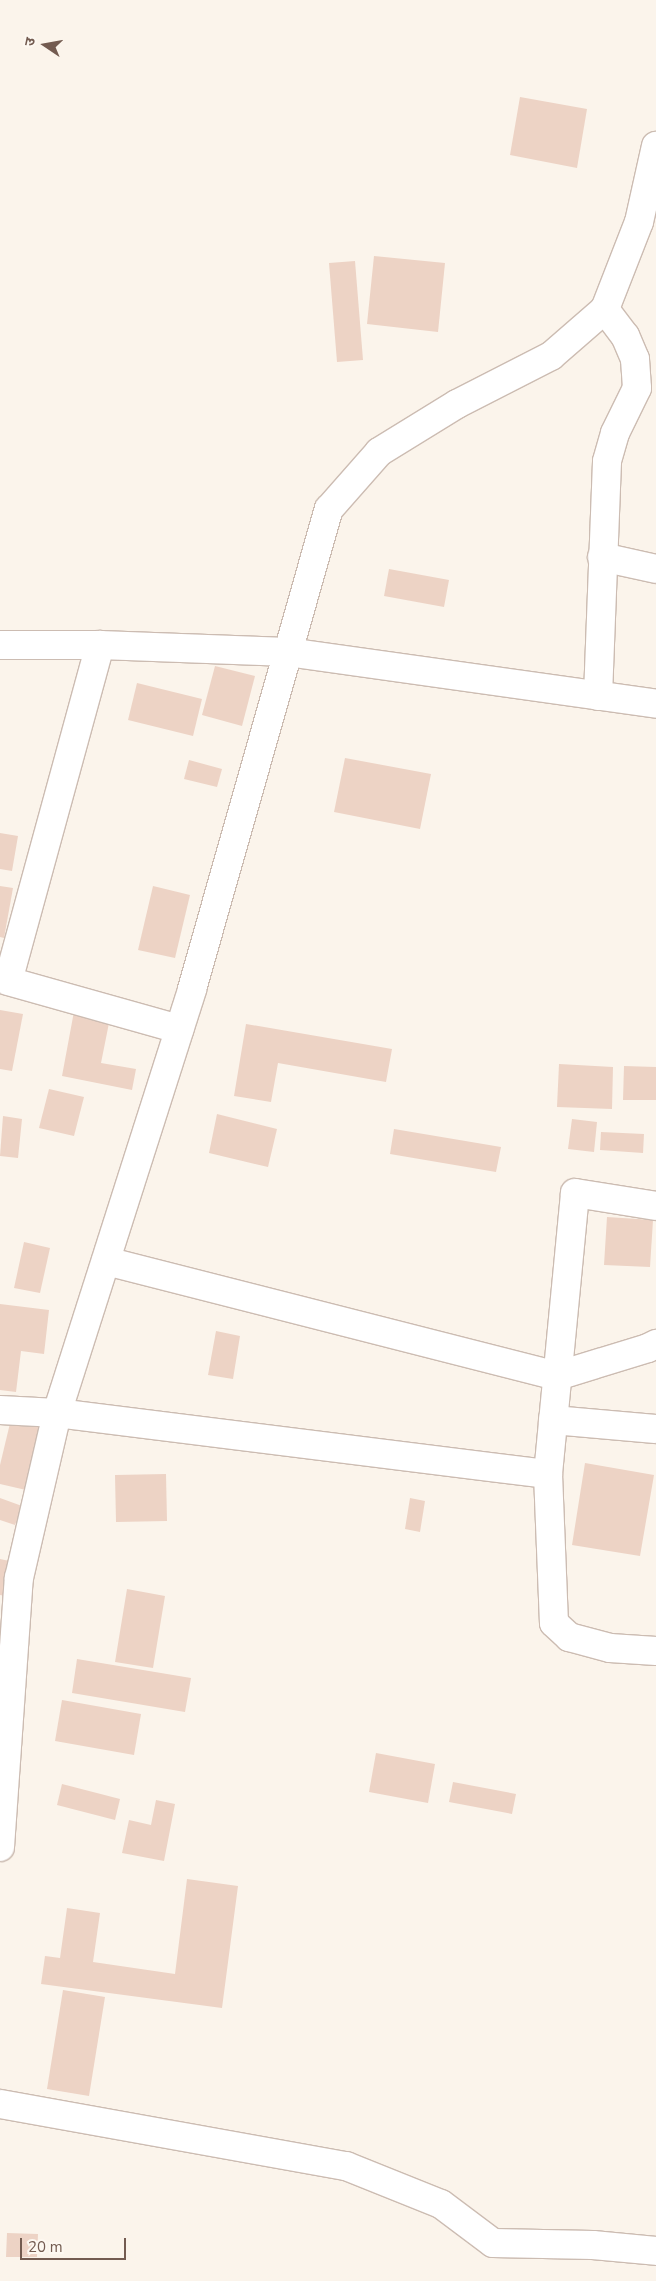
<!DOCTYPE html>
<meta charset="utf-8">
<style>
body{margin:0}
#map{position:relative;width:656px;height:2281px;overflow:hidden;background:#fbf4eb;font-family:"Nunito Sans","Noto Sans Devanagari",sans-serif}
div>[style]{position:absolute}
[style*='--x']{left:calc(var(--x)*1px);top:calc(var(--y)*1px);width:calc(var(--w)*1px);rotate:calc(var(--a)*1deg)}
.building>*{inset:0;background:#edd3c5}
.roads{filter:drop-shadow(1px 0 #ccbcb2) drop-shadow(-1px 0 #ccbcb2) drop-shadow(0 1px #ccbcb2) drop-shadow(0 -1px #ccbcb2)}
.street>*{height:28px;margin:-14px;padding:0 14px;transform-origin:14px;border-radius:14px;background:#fff}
.secondary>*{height:28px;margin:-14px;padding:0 14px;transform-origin:14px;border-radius:14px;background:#fff}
span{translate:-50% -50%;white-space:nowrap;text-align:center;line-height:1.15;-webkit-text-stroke:4px #fdf8f1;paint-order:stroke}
.north{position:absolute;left:20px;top:20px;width:50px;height:50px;-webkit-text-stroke:4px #fdf8f1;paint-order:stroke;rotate:282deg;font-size:14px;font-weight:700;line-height:20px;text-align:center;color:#735b50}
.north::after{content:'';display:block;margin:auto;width:18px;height:22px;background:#735b50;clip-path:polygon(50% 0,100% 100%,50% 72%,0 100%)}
.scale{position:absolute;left:20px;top:2238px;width:106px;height:22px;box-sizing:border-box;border:2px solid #735b50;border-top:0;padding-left:6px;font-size:15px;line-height:18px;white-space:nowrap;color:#735b50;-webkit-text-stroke:4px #fdf8f1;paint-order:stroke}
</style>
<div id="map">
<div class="building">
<i style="clip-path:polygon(520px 97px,587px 109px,577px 168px,510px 155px)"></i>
<i style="clip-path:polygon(374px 256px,445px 263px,438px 332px,367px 324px)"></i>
<i style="clip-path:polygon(355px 261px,363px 360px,337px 362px,329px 263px)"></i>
<i style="clip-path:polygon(389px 569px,449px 580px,444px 607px,384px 596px)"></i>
<i style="clip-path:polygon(215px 666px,255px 676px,242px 726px,202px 715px)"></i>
<i style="clip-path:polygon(137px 683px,202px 699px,193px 736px,128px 720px)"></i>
<i style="clip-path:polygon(345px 758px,431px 774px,420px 829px,334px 812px)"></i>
<i style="clip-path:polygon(189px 760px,222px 769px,217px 787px,184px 779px)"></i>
<i style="clip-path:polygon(0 833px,18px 836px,12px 871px,0 869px)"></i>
<i style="clip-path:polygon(0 886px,13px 888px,4px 938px,0 937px)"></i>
<i style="clip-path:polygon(153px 886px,190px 895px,175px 958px,138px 950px)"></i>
<i style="clip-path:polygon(75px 1006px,111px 1013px,101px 1063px,136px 1069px,132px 1090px,62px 1076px)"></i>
<i style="clip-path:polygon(0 1010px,23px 1014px,12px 1071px,0 1069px)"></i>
<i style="clip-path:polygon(246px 1024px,392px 1049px,386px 1082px,278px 1063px,271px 1102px,234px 1096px)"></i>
<i style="clip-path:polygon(559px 1064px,613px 1067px,612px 1109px,557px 1107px)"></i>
<i style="clip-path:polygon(624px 1066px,656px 1067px,656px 1100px,623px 1100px)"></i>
<i style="clip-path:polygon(49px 1089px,84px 1097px,74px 1136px,39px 1128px)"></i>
<i style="clip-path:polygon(217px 1114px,277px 1129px,268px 1167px,209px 1153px)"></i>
<i style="clip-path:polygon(3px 1116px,22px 1119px,18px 1158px,0 1156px)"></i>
<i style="clip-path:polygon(572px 1119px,597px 1122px,594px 1152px,568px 1149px)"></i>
<i style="clip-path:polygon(394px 1129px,501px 1147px,496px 1172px,390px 1154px)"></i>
<i style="clip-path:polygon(601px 1132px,644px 1134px,643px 1153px,600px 1150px)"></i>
<i style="clip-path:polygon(607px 1217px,653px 1220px,650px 1267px,604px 1265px)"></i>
<i style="clip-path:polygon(24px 1242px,50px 1248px,40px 1293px,14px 1288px)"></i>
<i style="clip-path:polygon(0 1304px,49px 1310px,44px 1354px,21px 1351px,16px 1392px,0 1390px)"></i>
<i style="clip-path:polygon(216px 1331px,240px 1336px,233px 1379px,208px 1375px)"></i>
<i style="clip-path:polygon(12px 1415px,42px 1423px,26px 1490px,0 1484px,0 1465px)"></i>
<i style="clip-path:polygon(585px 1463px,654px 1475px,640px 1556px,572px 1545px)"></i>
<i style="clip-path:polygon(166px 1474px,167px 1521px,116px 1522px,115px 1475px)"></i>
<i style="clip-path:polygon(0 1498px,22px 1506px,15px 1525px,0 1520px)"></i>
<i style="clip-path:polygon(410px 1498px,425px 1501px,420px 1532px,405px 1529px)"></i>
<i style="clip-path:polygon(0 1559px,19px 1563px,12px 1597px,0 1595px)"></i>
<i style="clip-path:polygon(127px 1589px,165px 1596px,153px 1668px,115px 1662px)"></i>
<i style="clip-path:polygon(77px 1659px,191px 1678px,185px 1712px,72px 1693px)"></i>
<i style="clip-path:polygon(62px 1700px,141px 1714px,134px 1755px,55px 1741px)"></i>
<i style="clip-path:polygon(376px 1753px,435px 1764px,428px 1803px,369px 1792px)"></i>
<i style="clip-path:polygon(453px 1782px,516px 1794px,512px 1814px,449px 1802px)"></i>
<i style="clip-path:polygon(62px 1784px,120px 1799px,115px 1820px,57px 1805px)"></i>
<i style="clip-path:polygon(156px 1800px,175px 1804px,164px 1861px,122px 1853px,129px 1820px,151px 1825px)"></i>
<i style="clip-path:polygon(187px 1879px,238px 1886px,222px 2008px,41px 1984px,45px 1956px,60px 1958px,67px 1908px,100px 1913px,93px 1962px,175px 1974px)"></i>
<i style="clip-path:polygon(63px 1990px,105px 1997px,89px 2096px,47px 2089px)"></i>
<i style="clip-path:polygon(7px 2233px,38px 2234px,37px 2257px,6px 2257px)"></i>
</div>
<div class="roads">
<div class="street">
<i style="--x:602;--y:557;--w:55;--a:12.5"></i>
<i style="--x:0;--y:645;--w:100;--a:0"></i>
<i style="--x:100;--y:645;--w:188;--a:2.1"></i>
<i style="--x:288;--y:652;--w:372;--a:8"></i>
<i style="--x:100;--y:645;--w:348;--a:105.3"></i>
<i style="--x:8;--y:981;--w:178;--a:15.7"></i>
<i style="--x:598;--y:696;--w:235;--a:-87.8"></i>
<i style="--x:607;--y:461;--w:29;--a:-74"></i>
<i style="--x:615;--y:433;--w:50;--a:-63.9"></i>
<i style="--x:637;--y:388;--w:29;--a:-94"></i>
<i style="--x:635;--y:359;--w:25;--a:-113"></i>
<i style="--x:625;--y:336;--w:34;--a:-127"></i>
<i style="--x:106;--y:1261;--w:465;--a:14.3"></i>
<i style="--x:557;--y:1376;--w:95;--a:-17.1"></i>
<i style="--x:648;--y:1348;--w:9;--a:-27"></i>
<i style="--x:0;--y:1410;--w:57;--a:3"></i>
<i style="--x:57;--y:1413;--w:495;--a:7.1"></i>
<i style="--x:548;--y:1474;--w:282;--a:-84.5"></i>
<i style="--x:575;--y:1193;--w:82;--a:9.1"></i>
<i style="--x:553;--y:1420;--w:103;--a:5"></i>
<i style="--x:548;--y:1474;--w:149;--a:87.7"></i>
<i style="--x:554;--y:1623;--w:21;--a:43"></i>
<i style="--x:569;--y:1637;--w:42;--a:15"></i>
<i style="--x:610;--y:1648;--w:46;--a:3.7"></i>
<i style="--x:0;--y:2104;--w:352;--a:10.2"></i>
<i style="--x:346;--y:2166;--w:102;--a:21.8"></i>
<i style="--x:441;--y:2204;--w:65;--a:36.9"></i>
<i style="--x:493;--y:2243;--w:100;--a:1.1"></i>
<i style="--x:593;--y:2245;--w:63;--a:5.4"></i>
</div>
<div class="secondary">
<i style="--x:0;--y:1847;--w:270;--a:-86"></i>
<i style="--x:19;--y:1578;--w:169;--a:-77"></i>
<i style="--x:57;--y:1413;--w:445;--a:-72.3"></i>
<i style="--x:192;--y:989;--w:499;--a:-74.1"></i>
<i style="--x:329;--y:509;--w:76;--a:-48.7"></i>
<i style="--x:379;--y:452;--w:92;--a:-31.6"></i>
<i style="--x:457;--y:404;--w:106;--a:-27.1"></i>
<i style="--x:551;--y:356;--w:72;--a:-41"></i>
<i style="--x:605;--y:309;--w:93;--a:-68.7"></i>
<i style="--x:639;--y:222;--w:78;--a:-77.4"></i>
</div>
</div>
<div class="north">उ</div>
<div class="scale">20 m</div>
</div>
